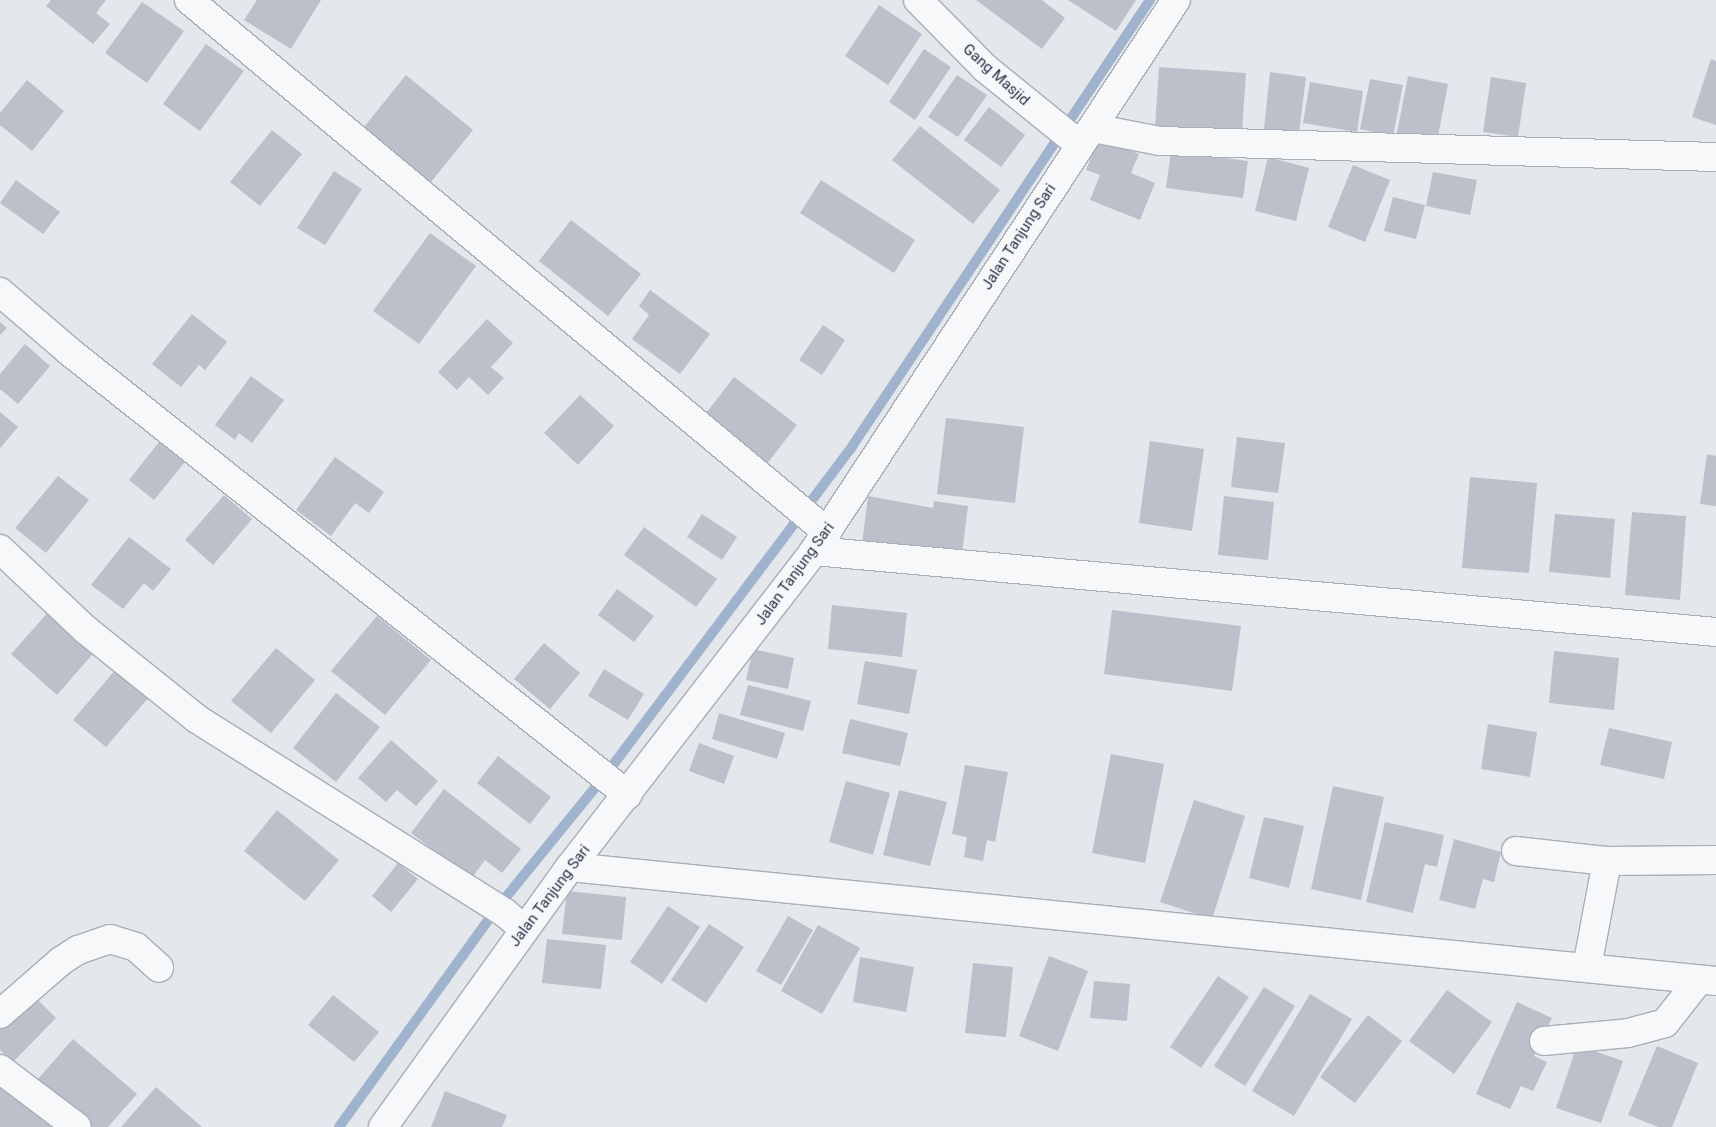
<!DOCTYPE html>
<style>
body{margin:0}
#map{position:relative;width:1716px;height:1127px;overflow:hidden;background:#e4e7ec;font-family:Roboto,sans-serif}
div>[style]{position:absolute}
[style*='--x']{left:calc(var(--x)*1px);top:calc(var(--y)*1px);width:calc(var(--w)*1px);rotate:calc(var(--a)*1deg)}
.stream>*{height:10px;margin:-5px;padding:0 5px;transform-origin:5px;border-radius:5px;background:#9fb4cc}
.building>*{inset:0;background:#bbc0ca}
.roads{filter:drop-shadow(1px 0 #a9aeb7) drop-shadow(-1px 0 #a9aeb7) drop-shadow(0 1px #a9aeb7) drop-shadow(0 -1px #a9aeb7)}
.minor>*{height:28px;margin:-14px;padding:0 14px;transform-origin:14px;border-radius:14px;background:#f7f8fa}
span{translate:-50% -50%;white-space:nowrap;text-align:center;line-height:1.15;-webkit-text-stroke:4px #f4f6f9;paint-order:stroke}
.street-label{font-size:15px;color:#2b3445}
</style>
<div id="map">
<div class="stream">
<i style="--x:339;--y:1127;--w:270;--a:-54.2"></i>
<i style="--x:497;--y:908;--w:169;--a:-50.8"></i>
<i style="--x:604;--y:777;--w:415;--a:-53.1"></i>
<i style="--x:853;--y:445;--w:535;--a:-56.28"></i>
</div>
<div class="building">
<i style="clip-path:polygon(51px 0,106px 0,96px 13px,110px 24px,93px 44px,46px 6px)"></i>
<i style="clip-path:polygon(257px 0,321px 0,291px 49px,244px 20px)"></i>
<i style="clip-path:polygon(976px 0,1042px 0,1065px 18px,1042px 49px)"></i>
<i style="clip-path:polygon(1068px 0,1136px 0,1116px 31px)"></i>
<i style="clip-path:polygon(142px 2px,184px 31px,147px 83px,105px 53px)"></i>
<i style="clip-path:polygon(879px 5px,922px 34px,888px 85px,845px 56px)"></i>
<i style="clip-path:polygon(206px 44px,244px 71px,200px 131px,163px 104px)"></i>
<i style="clip-path:polygon(924px 49px,951px 67px,915px 120px,889px 102px)"></i>
<i style="clip-path:polygon(1711px 59px,1716px 61px,1716px 125px,1692px 117px)"></i>
<i style="clip-path:polygon(1159px 67px,1246px 73px,1242px 132px,1155px 126px)"></i>
<i style="clip-path:polygon(1270px 72px,1306px 77px,1299px 133px,1264px 129px)"></i>
<i style="clip-path:polygon(406px 75px,473px 130px,431px 182px,364px 127px)"></i>
<i style="clip-path:polygon(957px 75px,987px 95px,958px 137px,928px 117px)"></i>
<i style="clip-path:polygon(1408px 76px,1448px 84px,1437px 141px,1397px 133px)"></i>
<i style="clip-path:polygon(1491px 77px,1526px 83px,1518px 137px,1483px 132px)"></i>
<i style="clip-path:polygon(1370px 79px,1403px 85px,1393px 136px,1360px 129px)"></i>
<i style="clip-path:polygon(27px 80px,64px 111px,32px 151px,0 125px,0 113px)"></i>
<i style="clip-path:polygon(1310px 82px,1363px 91px,1357px 132px,1303px 123px)"></i>
<i style="clip-path:polygon(989px 107px,1025px 135px,1001px 167px,964px 140px)"></i>
<i style="clip-path:polygon(920px 126px,1000px 190px,973px 224px,892px 160px)"></i>
<i style="clip-path:polygon(272px 130px,302px 154px,260px 206px,230px 182px)"></i>
<i style="clip-path:polygon(1099px 138px,1139px 154px,1131px 173px,1155px 183px,1140px 220px,1090px 200px,1100px 175px,1086px 170px)"></i>
<i style="clip-path:polygon(1171px 151px,1248px 161px,1243px 198px,1166px 188px)"></i>
<i style="clip-path:polygon(1268px 157px,1309px 168px,1296px 221px,1255px 211px)"></i>
<i style="clip-path:polygon(1353px 165px,1390px 180px,1365px 242px,1328px 227px)"></i>
<i style="clip-path:polygon(334px 171px,362px 189px,325px 245px,297px 228px)"></i>
<i style="clip-path:polygon(1433px 172px,1477px 180px,1470px 215px,1426px 206px)"></i>
<i style="clip-path:polygon(16px 180px,60px 212px,43px 234px,0 203px)"></i>
<i style="clip-path:polygon(821px 180px,915px 240px,894px 273px,800px 213px)"></i>
<i style="clip-path:polygon(1393px 197px,1425px 205px,1416px 239px,1384px 231px)"></i>
<i style="clip-path:polygon(571px 220px,641px 274px,608px 316px,539px 261px)"></i>
<i style="clip-path:polygon(430px 233px,476px 266px,419px 344px,373px 311px)"></i>
<i style="clip-path:polygon(650px 290px,710px 334px,680px 374px,632px 339px,649px 315px,639px 306px)"></i>
<i style="clip-path:polygon(192px 314px,227px 342px,205px 370px,199px 365px,181px 387px,152px 364px)"></i>
<i style="clip-path:polygon(487px 319px,513px 343px,491px 367px,504px 378px,488px 395px,469px 377px,457px 390px,438px 372px)"></i>
<i style="clip-path:polygon(0 322px,7px 328px,0 335px)"></i>
<i style="clip-path:polygon(823px 325px,845px 340px,822px 375px,799px 360px)"></i>
<i style="clip-path:polygon(25px 344px,50px 366px,18px 404px,0 389px,0 374px)"></i>
<i style="clip-path:polygon(251px 376px,284px 400px,252px 443px,239px 433px,235px 440px,215px 425px)"></i>
<i style="clip-path:polygon(734px 377px,797px 425px,766px 465px,703px 417px)"></i>
<i style="clip-path:polygon(580px 395px,614px 426px,578px 465px,544px 433px)"></i>
<i style="clip-path:polygon(0 412px,18px 427px,0 448px)"></i>
<i style="clip-path:polygon(946px 418px,1024px 427px,1015px 503px,937px 494px)"></i>
<i style="clip-path:polygon(1237px 437px,1285px 443px,1278px 493px,1231px 487px)"></i>
<i style="clip-path:polygon(1150px 441px,1204px 449px,1192px 531px,1139px 523px)"></i>
<i style="clip-path:polygon(159px 442px,185px 462px,154px 500px,129px 480px)"></i>
<i style="clip-path:polygon(1707px 454px,1716px 456px,1716px 506px,1700px 504px)"></i>
<i style="clip-path:polygon(335px 457px,384px 492px,369px 513px,355px 503px,331px 536px,296px 510px)"></i>
<i style="clip-path:polygon(58px 476px,89px 500px,46px 553px,15px 528px)"></i>
<i style="clip-path:polygon(1470px 477px,1537px 483px,1529px 573px,1462px 568px)"></i>
<i style="clip-path:polygon(224px 495px,252px 519px,213px 565px,185px 540px)"></i>
<i style="clip-path:polygon(868px 496px,933px 508px,934px 501px,968px 506px,961px 561px,862px 544px)"></i>
<i style="clip-path:polygon(1224px 496px,1274px 502px,1268px 560px,1218px 555px)"></i>
<i style="clip-path:polygon(1632px 512px,1686px 516px,1680px 600px,1625px 595px)"></i>
<i style="clip-path:polygon(702px 514px,737px 537px,722px 560px,687px 537px)"></i>
<i style="clip-path:polygon(1555px 514px,1615px 519px,1610px 578px,1549px 572px)"></i>
<i style="clip-path:polygon(644px 527px,717px 579px,696px 607px,624px 555px)"></i>
<i style="clip-path:polygon(129px 537px,171px 569px,153px 591px,144px 583px,123px 609px,91px 585px)"></i>
<i style="clip-path:polygon(617px 589px,654px 616px,634px 642px,598px 615px)"></i>
<i style="clip-path:polygon(832px 605px,907px 613px,902px 657px,828px 649px)"></i>
<i style="clip-path:polygon(51px 609px,97px 649px,57px 695px,11px 654px)"></i>
<i style="clip-path:polygon(1112px 610px,1241px 626px,1232px 691px,1104px 674px)"></i>
<i style="clip-path:polygon(377px 616px,431px 660px,385px 715px,331px 671px)"></i>
<i style="clip-path:polygon(544px 643px,580px 673px,550px 709px,514px 679px)"></i>
<i style="clip-path:polygon(276px 648px,315px 680px,271px 733px,231px 701px)"></i>
<i style="clip-path:polygon(753px 649px,794px 658px,788px 689px,746px 680px)"></i>
<i style="clip-path:polygon(1554px 651px,1619px 658px,1614px 710px,1549px 703px)"></i>
<i style="clip-path:polygon(865px 661px,917px 670px,909px 714px,857px 704px)"></i>
<i style="clip-path:polygon(116px 669px,149px 697px,106px 747px,73px 720px)"></i>
<i style="clip-path:polygon(604px 669px,644px 694px,628px 720px,588px 696px)"></i>
<i style="clip-path:polygon(748px 685px,811px 701px,803px 731px,740px 715px)"></i>
<i style="clip-path:polygon(336px 693px,380px 727px,336px 782px,293px 748px)"></i>
<i style="clip-path:polygon(719px 713px,785px 733px,777px 759px,712px 739px)"></i>
<i style="clip-path:polygon(850px 719px,908px 733px,900px 766px,842px 753px)"></i>
<i style="clip-path:polygon(1488px 724px,1537px 732px,1530px 777px,1481px 769px)"></i>
<i style="clip-path:polygon(1609px 728px,1672px 742px,1664px 779px,1600px 765px)"></i>
<i style="clip-path:polygon(391px 740px,438px 781px,416px 806px,397px 790px,386px 802px,358px 778px)"></i>
<i style="clip-path:polygon(699px 743px,734px 756px,724px 784px,689px 771px)"></i>
<i style="clip-path:polygon(1111px 754px,1164px 764px,1145px 863px,1092px 853px)"></i>
<i style="clip-path:polygon(498px 756px,551px 797px,530px 824px,477px 783px)"></i>
<i style="clip-path:polygon(965px 765px,1008px 772px,995px 842px,987px 840px,983px 861px,964px 857px,967px 837px,952px 834px)"></i>
<i style="clip-path:polygon(846px 781px,890px 793px,873px 855px,829px 842px)"></i>
<i style="clip-path:polygon(1333px 786px,1384px 797px,1361px 900px,1311px 889px)"></i>
<i style="clip-path:polygon(444px 789px,521px 849px,502px 873px,485px 860px,471px 879px,411px 833px)"></i>
<i style="clip-path:polygon(899px 790px,947px 802px,930px 866px,883px 855px)"></i>
<i style="clip-path:polygon(1194px 800px,1245px 816px,1212px 919px,1160px 902px)"></i>
<i style="clip-path:polygon(277px 810px,339px 860px,305px 901px,244px 851px)"></i>
<i style="clip-path:polygon(1264px 817px,1304px 826px,1289px 888px,1249px 878px)"></i>
<i style="clip-path:polygon(1385px 822px,1444px 835px,1437px 867px,1425px 864px,1413px 913px,1366px 902px)"></i>
<i style="clip-path:polygon(1454px 839px,1501px 852px,1494px 882px,1483px 879px,1475px 909px,1439px 900px)"></i>
<i style="clip-path:polygon(398px 863px,418px 879px,391px 912px,372px 896px)"></i>
<i style="clip-path:polygon(567px 891px,626px 897px,622px 940px,562px 934px)"></i>
<i style="clip-path:polygon(668px 906px,700px 927px,662px 984px,630px 962px)"></i>
<i style="clip-path:polygon(788px 916px,813px 930px,781px 985px,756px 971px)"></i>
<i style="clip-path:polygon(709px 924px,744px 947px,706px 1003px,671px 980px)"></i>
<i style="clip-path:polygon(818px 925px,860px 948px,822px 1014px,781px 991px)"></i>
<i style="clip-path:polygon(547px 939px,606px 945px,601px 989px,542px 983px)"></i>
<i style="clip-path:polygon(1049px 956px,1088px 971px,1058px 1051px,1019px 1036px)"></i>
<i style="clip-path:polygon(860px 957px,914px 967px,906px 1012px,853px 1002px)"></i>
<i style="clip-path:polygon(973px 963px,1013px 967px,1006px 1037px,965px 1033px)"></i>
<i style="clip-path:polygon(1218px 976px,1249px 997px,1201px 1068px,1170px 1047px)"></i>
<i style="clip-path:polygon(1094px 981px,1130px 984px,1127px 1021px,1090px 1018px)"></i>
<i style="clip-path:polygon(1264px 987px,1295px 1006px,1245px 1086px,1214px 1066px)"></i>
<i style="clip-path:polygon(1447px 990px,1492px 1022px,1454px 1074px,1409px 1041px)"></i>
<i style="clip-path:polygon(31px 993px,56px 1018px,13px 1062px,0 1050px,0 1024px)"></i>
<i style="clip-path:polygon(1310px 994px,1352px 1019px,1294px 1116px,1252px 1091px)"></i>
<i style="clip-path:polygon(333px 995px,379px 1032px,354px 1062px,308px 1025px)"></i>
<i style="clip-path:polygon(1517px 1002px,1552px 1018px,1534px 1056px,1547px 1062px,1533px 1091px,1521px 1086px,1510px 1109px,1476px 1094px)"></i>
<i style="clip-path:polygon(1368px 1015px,1402px 1041px,1355px 1103px,1320px 1077px)"></i>
<i style="clip-path:polygon(73px 1039px,137px 1094px,108px 1127px,93px 1127px,38px 1079px)"></i>
<i style="clip-path:polygon(1577px 1045px,1623px 1061px,1601px 1123px,1556px 1108px)"></i>
<i style="clip-path:polygon(1657px 1046px,1698px 1063px,1672px 1127px,1658px 1127px,1628px 1115px)"></i>
<i style="clip-path:polygon(0 1086px,53px 1127px,0 1127px)"></i>
<i style="clip-path:polygon(156px 1087px,202px 1127px,121px 1127px)"></i>
<i style="clip-path:polygon(445px 1091px,507px 1115px,502px 1127px,431px 1127px)"></i>
</div>
<div class="roads">
<div class="minor">
<i style="--x:189;--y:0;--w:831;--a:39.82"></i>
<i style="--x:918;--y:0;--w:95;--a:45.4"></i>
<i style="--x:985;--y:68;--w:121;--a:39"></i>
<i style="--x:1093;--y:128;--w:68;--a:11"></i>
<i style="--x:1160;--y:141;--w:556;--a:1.65"></i>
<i style="--x:0;--y:292;--w:92;--a:40.6"></i>
<i style="--x:70;--y:352;--w:712;--a:38.45"></i>
<i style="--x:0;--y:549;--w:118;--a:43.3"></i>
<i style="--x:86;--y:630;--w:142;--a:38.7"></i>
<i style="--x:197;--y:719;--w:364;--a:32.2"></i>
<i style="--x:505;--y:913;--w:25;--a:40"></i>
<i style="--x:814;--y:551;--w:906;--a:5.13"></i>
<i style="--x:1516;--y:851;--w:92;--a:6.3"></i>
<i style="--x:570;--y:867;--w:1152;--a:5.68"></i>
<i style="--x:1587;--y:967;--w:108;--a:-79.3"></i>
<i style="--x:1607;--y:861;--w:109;--a:-0.5"></i>
<i style="--x:0;--y:1014;--w:81;--a:-41"></i>
<i style="--x:61;--y:961;--w:20;--a:-33"></i>
<i style="--x:78;--y:950;--w:34;--a:-19"></i>
<i style="--x:110;--y:939;--w:27;--a:17"></i>
<i style="--x:136;--y:947;--w:31;--a:42"></i>
<i style="--x:1544;--y:1041;--w:84;--a:-5.4"></i>
<i style="--x:1628;--y:1033;--w:38;--a:-15"></i>
<i style="--x:1665;--y:1023;--w:55;--a:-51.7"></i>
<i style="--x:0;--y:1069;--w:96;--a:37"></i>
<i style="--x:383;--y:1127;--w:320;--a:-54.3"></i>
<i style="--x:570;--y:867;--w:399;--a:-52.3"></i>
<i style="--x:814;--y:551;--w:659;--a:-56.7"></i>
</div>
</div>
<div class="street-label">
<span style="left:996px;top:75px;rotate:42deg">Gang Masjid</span>
<span style="left:1019px;top:237px;rotate:-57deg">Jalan Tanjung Sari</span>
<span style="left:795px;top:574px;rotate:-54deg">Jalan Tanjung Sari</span>
<span style="left:550px;top:896px;rotate:-53deg">Jalan Tanjung Sari</span>
</div>
</div>
